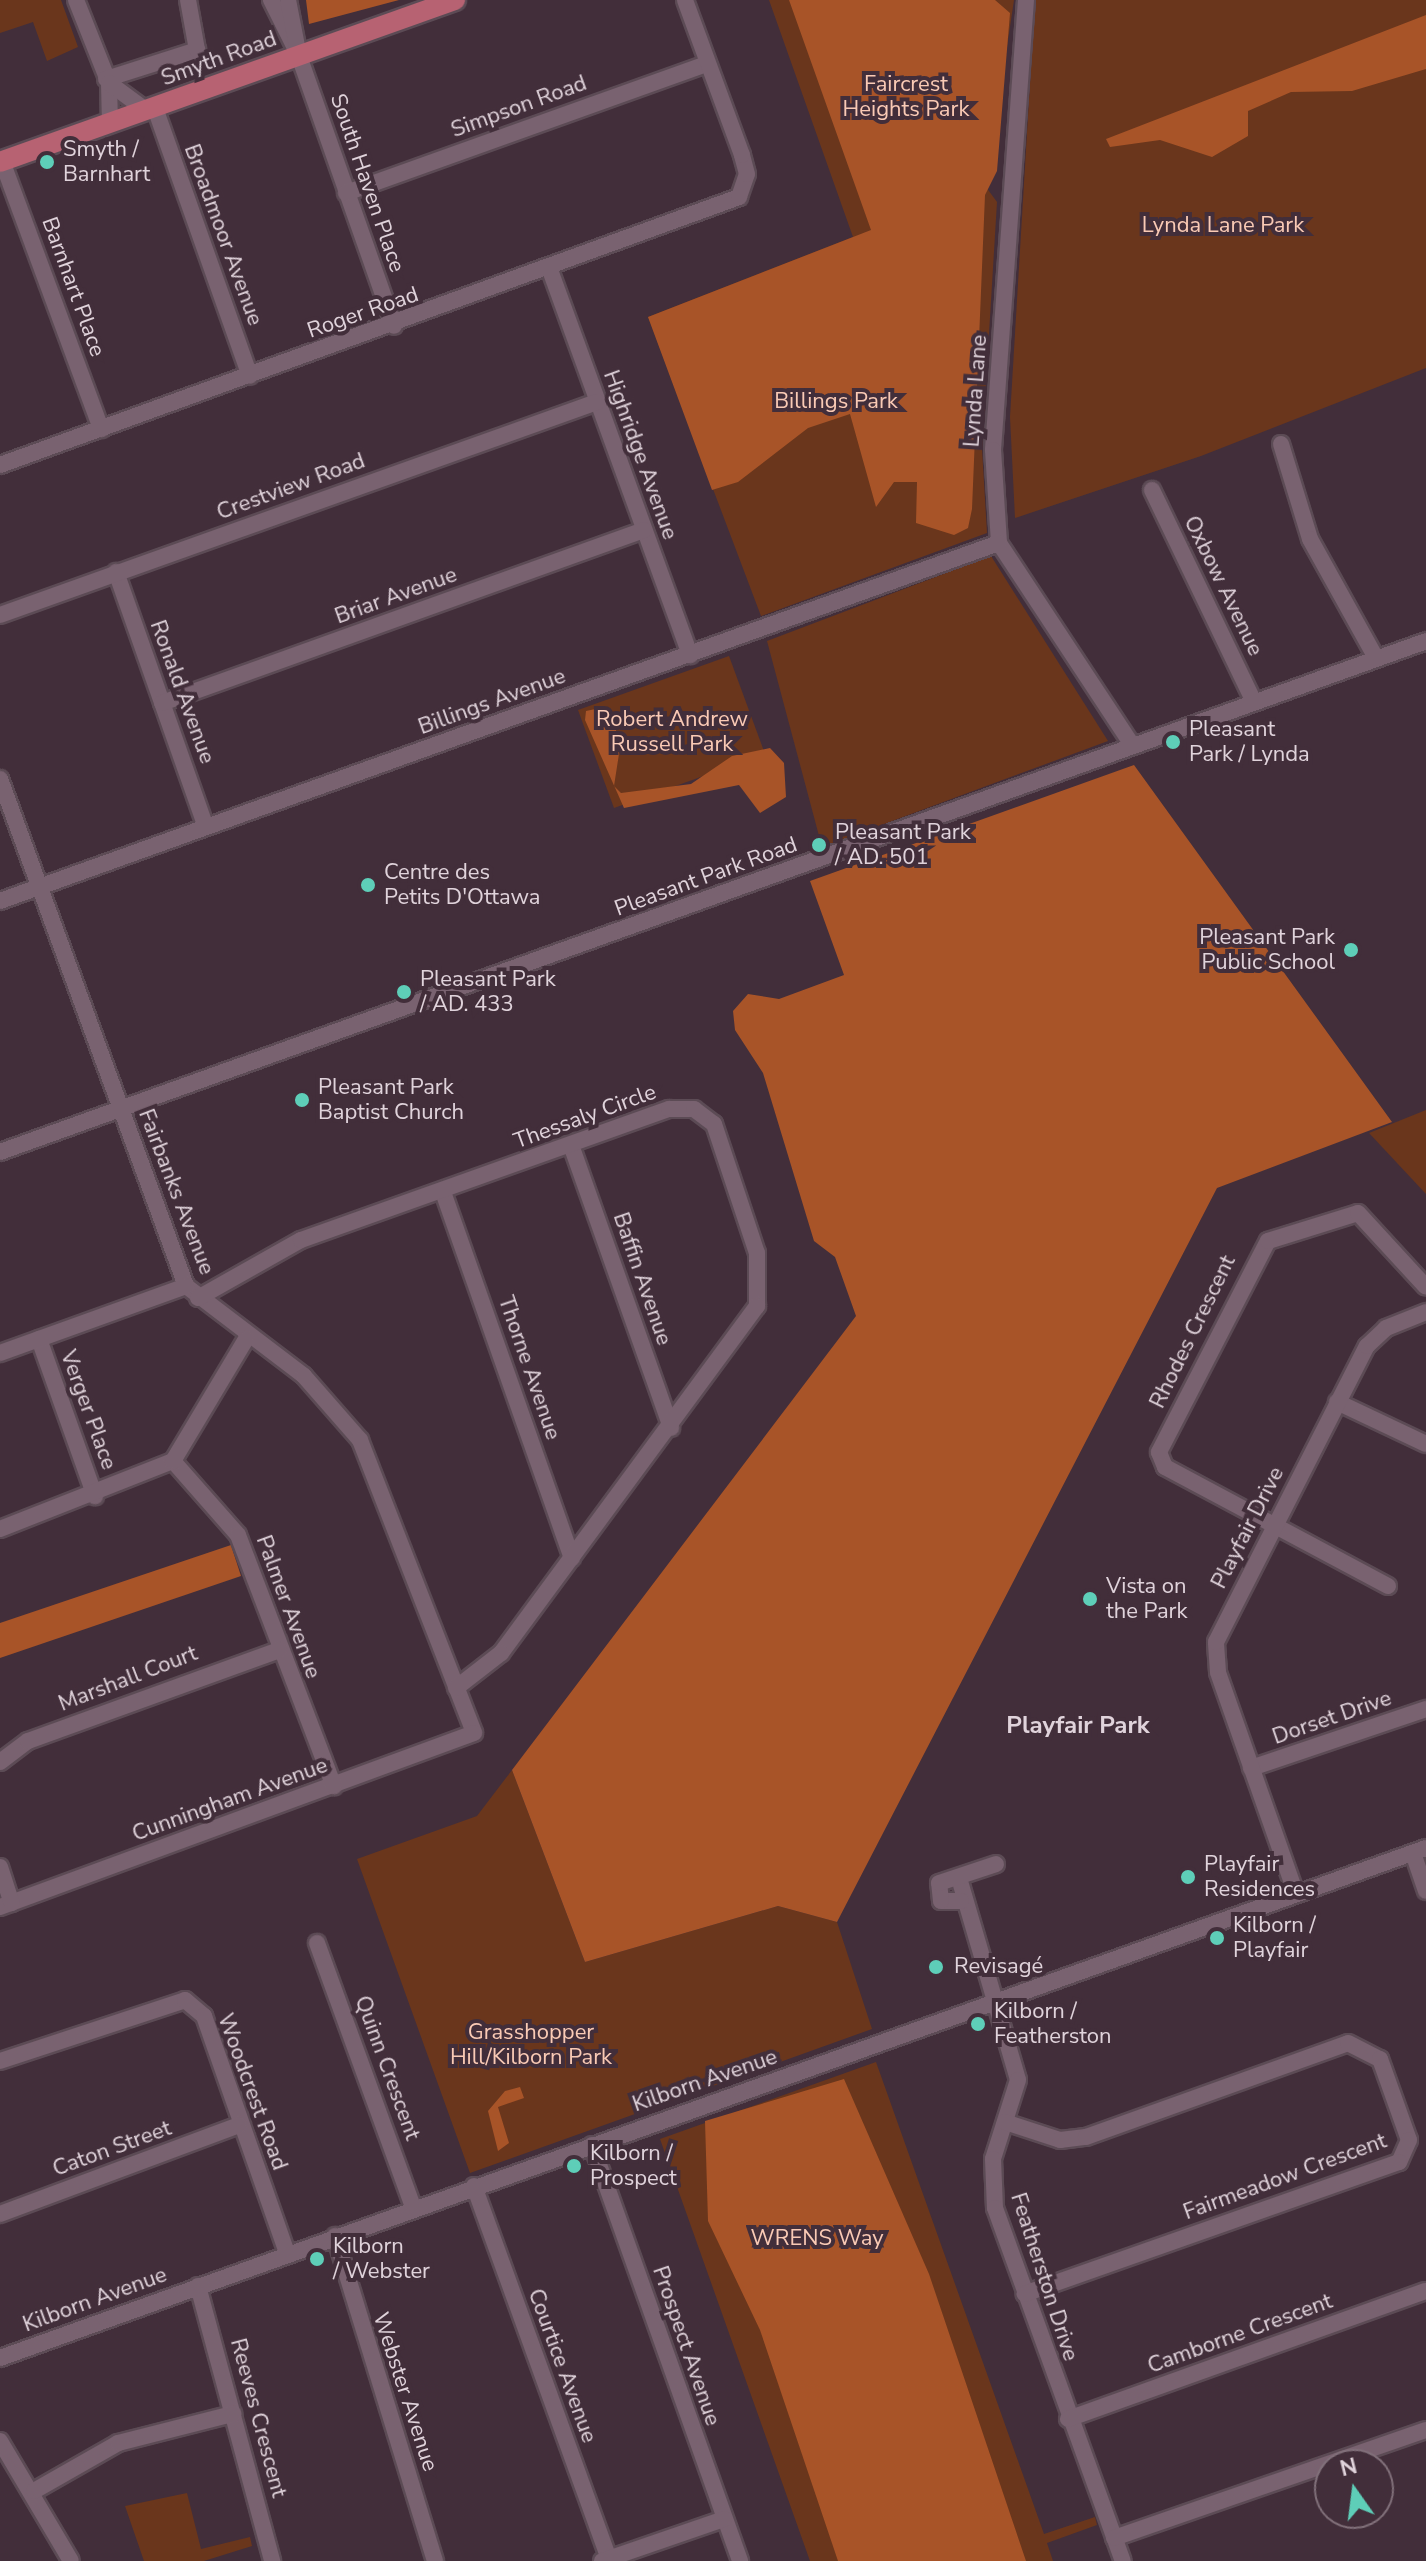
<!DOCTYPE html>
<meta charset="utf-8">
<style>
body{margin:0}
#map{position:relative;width:1426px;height:2561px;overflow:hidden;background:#422e3a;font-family:"Nunito Sans",sans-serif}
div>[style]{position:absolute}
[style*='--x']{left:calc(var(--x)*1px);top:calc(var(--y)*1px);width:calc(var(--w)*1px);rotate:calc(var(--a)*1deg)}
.green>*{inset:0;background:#6a361c}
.forest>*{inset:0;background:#a85428}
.roads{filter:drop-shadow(2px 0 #5c4b55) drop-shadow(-2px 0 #5c4b55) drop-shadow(0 2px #5c4b55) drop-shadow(0 -2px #5c4b55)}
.minor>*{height:16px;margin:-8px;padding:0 8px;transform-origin:8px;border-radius:8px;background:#796270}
.major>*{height:20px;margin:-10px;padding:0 10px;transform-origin:10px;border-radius:10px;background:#b76272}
.dots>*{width:22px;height:22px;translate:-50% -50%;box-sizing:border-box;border:4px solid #422e3a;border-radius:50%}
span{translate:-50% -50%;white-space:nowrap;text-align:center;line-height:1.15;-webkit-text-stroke:8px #422e3a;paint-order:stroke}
.street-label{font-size:22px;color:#e0d3db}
.park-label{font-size:22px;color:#facab5}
.poi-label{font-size:22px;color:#e0d3db}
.left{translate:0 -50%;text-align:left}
.right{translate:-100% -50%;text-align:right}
.neighbourhood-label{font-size:24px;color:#e0d3db;font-weight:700}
.north{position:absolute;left:1314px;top:2449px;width:80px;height:80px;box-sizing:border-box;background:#422e3a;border:2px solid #81707a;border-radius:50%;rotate:346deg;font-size:22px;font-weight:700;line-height:32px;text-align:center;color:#e0d3db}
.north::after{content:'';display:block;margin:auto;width:28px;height:36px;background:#5eceb8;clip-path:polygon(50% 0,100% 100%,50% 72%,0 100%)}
</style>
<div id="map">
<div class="green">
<i style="clip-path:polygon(0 0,61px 0,78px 47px,47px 61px,33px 22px,0 33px)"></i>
<i style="clip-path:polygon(769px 0,1014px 0,986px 187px,997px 202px,982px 449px,987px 533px,761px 616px,648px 317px,853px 237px)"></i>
<i style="clip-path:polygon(1035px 0,1426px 0,1426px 368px,1201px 456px,1015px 518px,1010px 417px)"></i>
<i style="clip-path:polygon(991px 556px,1108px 741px,822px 847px,767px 641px)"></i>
<i style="clip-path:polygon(729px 656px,765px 754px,614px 808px,578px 710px)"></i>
<i style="clip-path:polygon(1426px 1110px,1426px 1194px,1369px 1133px)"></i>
<i style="clip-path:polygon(512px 1770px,585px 1962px,778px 1906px,837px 1922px,872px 2029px,470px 2173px,357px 1859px,477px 1816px)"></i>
<i style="clip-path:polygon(876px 2062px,1044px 2534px,1095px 2517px,1097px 2525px,1047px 2543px,1053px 2561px,810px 2561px,660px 2139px)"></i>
<i style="clip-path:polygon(187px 2493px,201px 2549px,250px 2537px,252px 2546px,204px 2561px,144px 2561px,125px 2506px)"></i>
</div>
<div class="forest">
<i style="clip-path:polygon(306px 0,399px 0,309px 24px)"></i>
<i style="clip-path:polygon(789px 0,995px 0,1010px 13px,997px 171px,985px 195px,972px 509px,968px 528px,954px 535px,916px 523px,917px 482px,894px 482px,876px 507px,850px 414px,808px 428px,738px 482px,712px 490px,648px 317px,871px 230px)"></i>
<i style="clip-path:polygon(1426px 15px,1426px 69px,1352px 91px,1291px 92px,1248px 111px,1248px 136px,1212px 157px,1160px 140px,1110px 147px,1106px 139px)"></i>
<i style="clip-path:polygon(605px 707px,621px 741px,614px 786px,621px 793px,691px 784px,732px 756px,770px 748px,784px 763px,786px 797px,760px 813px,739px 785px,624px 808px,585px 720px,586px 711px)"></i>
<i style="clip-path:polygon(1134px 765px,1392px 1122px,1217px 1188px,837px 1922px,778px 1906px,585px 1962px,512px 1770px,856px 1316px,835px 1257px,814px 1241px,763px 1073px,735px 1030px,733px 1011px,748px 994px,779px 999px,844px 975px,810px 881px)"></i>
<i style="clip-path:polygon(231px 1545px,241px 1576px,0 1658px,0 1623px)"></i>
<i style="clip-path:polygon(844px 2079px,929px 2274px,1026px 2561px,838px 2561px,760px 2330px,708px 2221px,705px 2121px)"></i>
<i style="clip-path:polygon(520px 2087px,524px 2098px,498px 2107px,509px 2143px,498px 2151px,488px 2111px,505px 2091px)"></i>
</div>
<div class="roads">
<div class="minor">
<i style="--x:76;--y:0;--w:89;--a:68.3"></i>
<i style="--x:109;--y:83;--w:40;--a:88.6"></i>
<i style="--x:271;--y:0;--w:63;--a:63.4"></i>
<i style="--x:299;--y:56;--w:286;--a:70.6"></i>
<i style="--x:288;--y:0;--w:57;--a:78.9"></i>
<i style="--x:1026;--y:0;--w:451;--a:94.2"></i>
<i style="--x:993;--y:450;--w:93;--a:86.3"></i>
<i style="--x:999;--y:543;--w:243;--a:56.6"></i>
<i style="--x:106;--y:79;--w:96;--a:-17.7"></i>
<i style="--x:197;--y:50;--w:51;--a:-100.2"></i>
<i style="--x:109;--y:83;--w:47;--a:36.4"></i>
<i style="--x:155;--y:108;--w:284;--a:70.5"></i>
<i style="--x:2;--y:161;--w:286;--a:69.7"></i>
<i style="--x:346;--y:193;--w:383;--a:-19.7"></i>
<i style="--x:550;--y:270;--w:410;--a:70"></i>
<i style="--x:1281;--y:444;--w:99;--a:73"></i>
<i style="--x:1310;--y:539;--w:136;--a:61"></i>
<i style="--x:0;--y:465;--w:786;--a:-19.93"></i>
<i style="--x:739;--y:197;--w:24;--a:-71"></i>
<i style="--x:747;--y:174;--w:20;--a:-105"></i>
<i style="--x:742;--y:155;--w:165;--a:-110.2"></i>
<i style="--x:1152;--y:490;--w:235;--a:64.3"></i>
<i style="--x:116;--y:572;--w:270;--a:70.6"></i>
<i style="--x:0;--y:615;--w:634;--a:-19.64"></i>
<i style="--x:162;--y:703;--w:512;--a:-19.74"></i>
<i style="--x:0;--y:779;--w:540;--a:69.85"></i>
<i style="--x:186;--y:1286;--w:148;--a:37.3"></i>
<i style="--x:304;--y:1376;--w:85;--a:48.8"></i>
<i style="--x:360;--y:1440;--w:314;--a:68.7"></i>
<i style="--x:474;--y:1733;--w:505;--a:159.84"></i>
<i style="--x:0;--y:901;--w:1061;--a:-19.72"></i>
<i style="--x:571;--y:1145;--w:300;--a:70.5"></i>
<i style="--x:0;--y:1152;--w:1515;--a:-19.71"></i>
<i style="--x:443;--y:1192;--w:388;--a:70.6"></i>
<i style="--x:198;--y:1298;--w:118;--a:-29.4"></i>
<i style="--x:301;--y:1240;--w:391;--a:-19.6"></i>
<i style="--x:669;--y:1109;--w:25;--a:0"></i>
<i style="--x:694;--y:1109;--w:25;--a:37"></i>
<i style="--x:714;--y:1124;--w:136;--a:71.6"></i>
<i style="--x:757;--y:1253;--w:53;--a:90"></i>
<i style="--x:757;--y:1306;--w:431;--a:126.4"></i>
<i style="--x:501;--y:1653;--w:57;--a:142.1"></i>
<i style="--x:39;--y:1339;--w:167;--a:70.4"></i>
<i style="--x:0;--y:1353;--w:198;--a:-19.8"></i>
<i style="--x:1337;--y:1402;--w:98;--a:25.3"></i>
<i style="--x:173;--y:1461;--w:98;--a:48.7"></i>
<i style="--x:238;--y:1535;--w:269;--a:69.1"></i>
<i style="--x:0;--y:1529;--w:186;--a:-21.5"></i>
<i style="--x:173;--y:1461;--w:142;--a:-59.1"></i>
<i style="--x:1388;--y:1586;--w:253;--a:-151.9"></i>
<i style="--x:1165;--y:1467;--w:16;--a:-112"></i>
<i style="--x:1159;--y:1452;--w:237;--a:-62.7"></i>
<i style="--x:1268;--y:1241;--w:94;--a:-17.3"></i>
<i style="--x:1358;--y:1213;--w:100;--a:47.4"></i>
<i style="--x:0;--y:1762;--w:35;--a:-37"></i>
<i style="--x:28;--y:1741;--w:267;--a:-19.9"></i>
<i style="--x:1251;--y:1768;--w:185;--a:-18.6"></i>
<i style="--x:1413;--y:1853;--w:40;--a:71.1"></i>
<i style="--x:0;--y:1867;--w:38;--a:72"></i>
<i style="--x:959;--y:1878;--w:210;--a:73.7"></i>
<i style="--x:1018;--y:2080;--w:83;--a:107.6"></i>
<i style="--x:993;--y:2159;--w:49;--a:87.7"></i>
<i style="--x:995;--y:2208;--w:375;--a:70.1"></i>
<i style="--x:1296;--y:1894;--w:235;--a:-109.4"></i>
<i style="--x:1218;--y:1672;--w:30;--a:-94"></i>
<i style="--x:1216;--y:1642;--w:332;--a:-63"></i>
<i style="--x:1367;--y:1346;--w:26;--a:-43"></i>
<i style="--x:1386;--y:1328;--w:43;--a:-21.8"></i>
<i style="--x:961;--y:1901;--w:20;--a:180"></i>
<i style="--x:941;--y:1901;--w:18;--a:-96"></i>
<i style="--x:939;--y:1883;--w:60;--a:-18.4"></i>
<i style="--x:317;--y:1943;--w:283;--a:70"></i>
<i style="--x:0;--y:2061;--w:195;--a:-18.2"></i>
<i style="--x:185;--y:2000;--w:25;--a:40"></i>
<i style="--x:204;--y:2016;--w:251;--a:70.7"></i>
<i style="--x:1005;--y:2122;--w:58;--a:18.1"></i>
<i style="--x:1060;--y:2140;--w:26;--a:-7"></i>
<i style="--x:1086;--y:2137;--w:278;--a:-19.7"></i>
<i style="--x:1348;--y:2043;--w:36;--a:27"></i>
<i style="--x:1380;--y:2059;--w:86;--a:70.3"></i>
<i style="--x:1409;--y:2140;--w:24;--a:114"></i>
<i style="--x:1399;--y:2162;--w:397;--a:160.6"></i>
<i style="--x:592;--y:2145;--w:442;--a:70.4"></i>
<i style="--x:474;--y:2186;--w:399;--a:70.1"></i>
<i style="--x:0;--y:2214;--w:255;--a:-20.4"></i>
<i style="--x:335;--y:2236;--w:340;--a:72.9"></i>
<i style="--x:198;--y:2286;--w:285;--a:74.9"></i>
<i style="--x:0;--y:2358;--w:1514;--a:-19.68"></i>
<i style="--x:1068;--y:2419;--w:380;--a:-19.7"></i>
<i style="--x:0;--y:2441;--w:139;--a:59.4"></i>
<i style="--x:34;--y:2491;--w:97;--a:-29.7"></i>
<i style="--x:118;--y:2443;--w:119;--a:-14.2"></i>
<i style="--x:1114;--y:2538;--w:330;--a:-19.1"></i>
<i style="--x:602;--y:2561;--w:129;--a:-19"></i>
</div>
<div class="major">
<i style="--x:0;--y:162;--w:483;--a:-19.6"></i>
</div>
</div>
<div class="dots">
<i style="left:47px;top:162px;background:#5eceb8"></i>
<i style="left:1173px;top:742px;background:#5eceb8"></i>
<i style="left:819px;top:845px;background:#5eceb8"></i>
<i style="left:368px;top:885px;background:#5eceb8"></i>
<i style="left:1351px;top:950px;background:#5eceb8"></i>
<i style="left:404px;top:992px;background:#5eceb8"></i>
<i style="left:302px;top:1100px;background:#5eceb8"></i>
<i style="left:1090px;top:1599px;background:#5eceb8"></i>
<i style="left:1188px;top:1877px;background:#5eceb8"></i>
<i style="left:1217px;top:1938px;background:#5eceb8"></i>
<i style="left:936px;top:1967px;background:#5eceb8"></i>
<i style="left:978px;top:2024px;background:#5eceb8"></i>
<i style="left:574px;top:2166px;background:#5eceb8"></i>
<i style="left:317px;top:2259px;background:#5eceb8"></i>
</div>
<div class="street-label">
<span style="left:219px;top:59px;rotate:-20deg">Smyth Road</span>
<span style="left:519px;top:107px;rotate:-20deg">Simpson Road</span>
<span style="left:367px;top:183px;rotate:71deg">South Haven Place</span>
<span style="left:223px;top:235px;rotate:70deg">Broadmoor Avenue</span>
<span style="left:73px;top:287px;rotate:70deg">Barnhart Place</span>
<span style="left:363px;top:313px;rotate:-19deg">Roger Road</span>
<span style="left:976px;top:391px;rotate:-86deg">Lynda Lane</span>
<span style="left:640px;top:455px;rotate:70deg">Highridge Avenue</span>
<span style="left:291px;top:487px;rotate:-20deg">Crestview Road</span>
<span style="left:1223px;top:586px;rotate:64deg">Oxbow Avenue</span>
<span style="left:396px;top:596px;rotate:-20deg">Briar Avenue</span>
<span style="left:182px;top:692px;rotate:70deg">Ronald Avenue</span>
<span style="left:492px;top:702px;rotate:-20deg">Billings Avenue</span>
<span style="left:706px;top:877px;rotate:-20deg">Pleasant Park Road</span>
<span style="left:585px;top:1117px;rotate:-20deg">Thessaly Circle</span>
<span style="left:176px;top:1192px;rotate:69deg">Fairbanks Avenue</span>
<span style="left:642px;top:1279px;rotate:71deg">Baffin Avenue</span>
<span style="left:1193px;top:1332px;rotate:-64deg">Rhodes Crescent</span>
<span style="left:529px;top:1368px;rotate:71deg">Thorne Avenue</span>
<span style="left:88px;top:1410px;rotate:70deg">Verger Place</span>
<span style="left:1248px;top:1528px;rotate:-63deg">Playfair Drive</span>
<span style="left:288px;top:1607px;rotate:70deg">Palmer Avenue</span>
<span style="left:128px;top:1679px;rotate:-21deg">Marshall Court</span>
<span style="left:1332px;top:1718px;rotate:-19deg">Dorset Drive</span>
<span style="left:230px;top:1800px;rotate:-20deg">Cunningham Avenue</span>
<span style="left:387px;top:2068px;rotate:70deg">Quinn Crescent</span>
<span style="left:705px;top:2081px;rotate:-19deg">Kilborn Avenue</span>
<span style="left:252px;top:2092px;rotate:70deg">Woodcrest Road</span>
<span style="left:112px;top:2149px;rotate:-20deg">Caton Street</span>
<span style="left:1285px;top:2177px;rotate:-20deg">Fairmeadow Crescent</span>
<span style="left:1044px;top:2277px;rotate:72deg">Featherston Drive</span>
<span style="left:95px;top:2300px;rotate:-20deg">Kilborn Avenue</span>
<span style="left:1240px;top:2334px;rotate:-20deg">Camborne Crescent</span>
<span style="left:686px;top:2346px;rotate:71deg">Prospect Avenue</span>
<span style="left:562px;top:2366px;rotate:70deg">Courtice Avenue</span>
<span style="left:405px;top:2392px;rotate:72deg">Webster Avenue</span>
<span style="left:258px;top:2418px;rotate:75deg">Reeves Crescent</span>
</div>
<div class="park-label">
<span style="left:906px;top:97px">Faircrest<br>Heights Park</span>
<span style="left:1223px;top:226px">Lynda Lane Park</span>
<span style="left:836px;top:402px">Billings Park</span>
<span style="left:672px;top:732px">Robert Andrew<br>Russell Park</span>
<span style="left:531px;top:2045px">Grasshopper<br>Hill/Kilborn Park</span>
<span style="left:817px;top:2239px">WRENS Way</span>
</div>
<div class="poi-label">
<span class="left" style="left:63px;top:162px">Smyth /<br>Barnhart</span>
<span class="left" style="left:1189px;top:742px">Pleasant<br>Park / Lynda</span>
<span class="left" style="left:835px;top:845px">Pleasant Park<br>/ AD. 501</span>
<span class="left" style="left:384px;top:885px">Centre des<br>Petits D'Ottawa</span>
<span class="right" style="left:1335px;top:950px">Pleasant Park<br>Public School</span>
<span class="left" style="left:420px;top:992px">Pleasant Park<br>/ AD. 433</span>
<span class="left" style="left:318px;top:1100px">Pleasant Park<br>Baptist Church</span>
<span class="left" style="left:1106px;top:1599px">Vista on<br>the Park</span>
<span class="left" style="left:1204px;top:1877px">Playfair<br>Residences</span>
<span class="left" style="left:1233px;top:1938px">Kilborn /<br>Playfair</span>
<span class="left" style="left:954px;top:1967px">Revisagé</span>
<span class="left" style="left:994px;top:2024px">Kilborn /<br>Featherston</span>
<span class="left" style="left:590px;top:2166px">Kilborn /<br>Prospect</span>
<span class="left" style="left:333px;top:2259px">Kilborn<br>/ Webster</span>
</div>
<div class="neighbourhood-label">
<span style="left:1078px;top:1726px">Playfair Park</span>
</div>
<div class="north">N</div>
</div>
